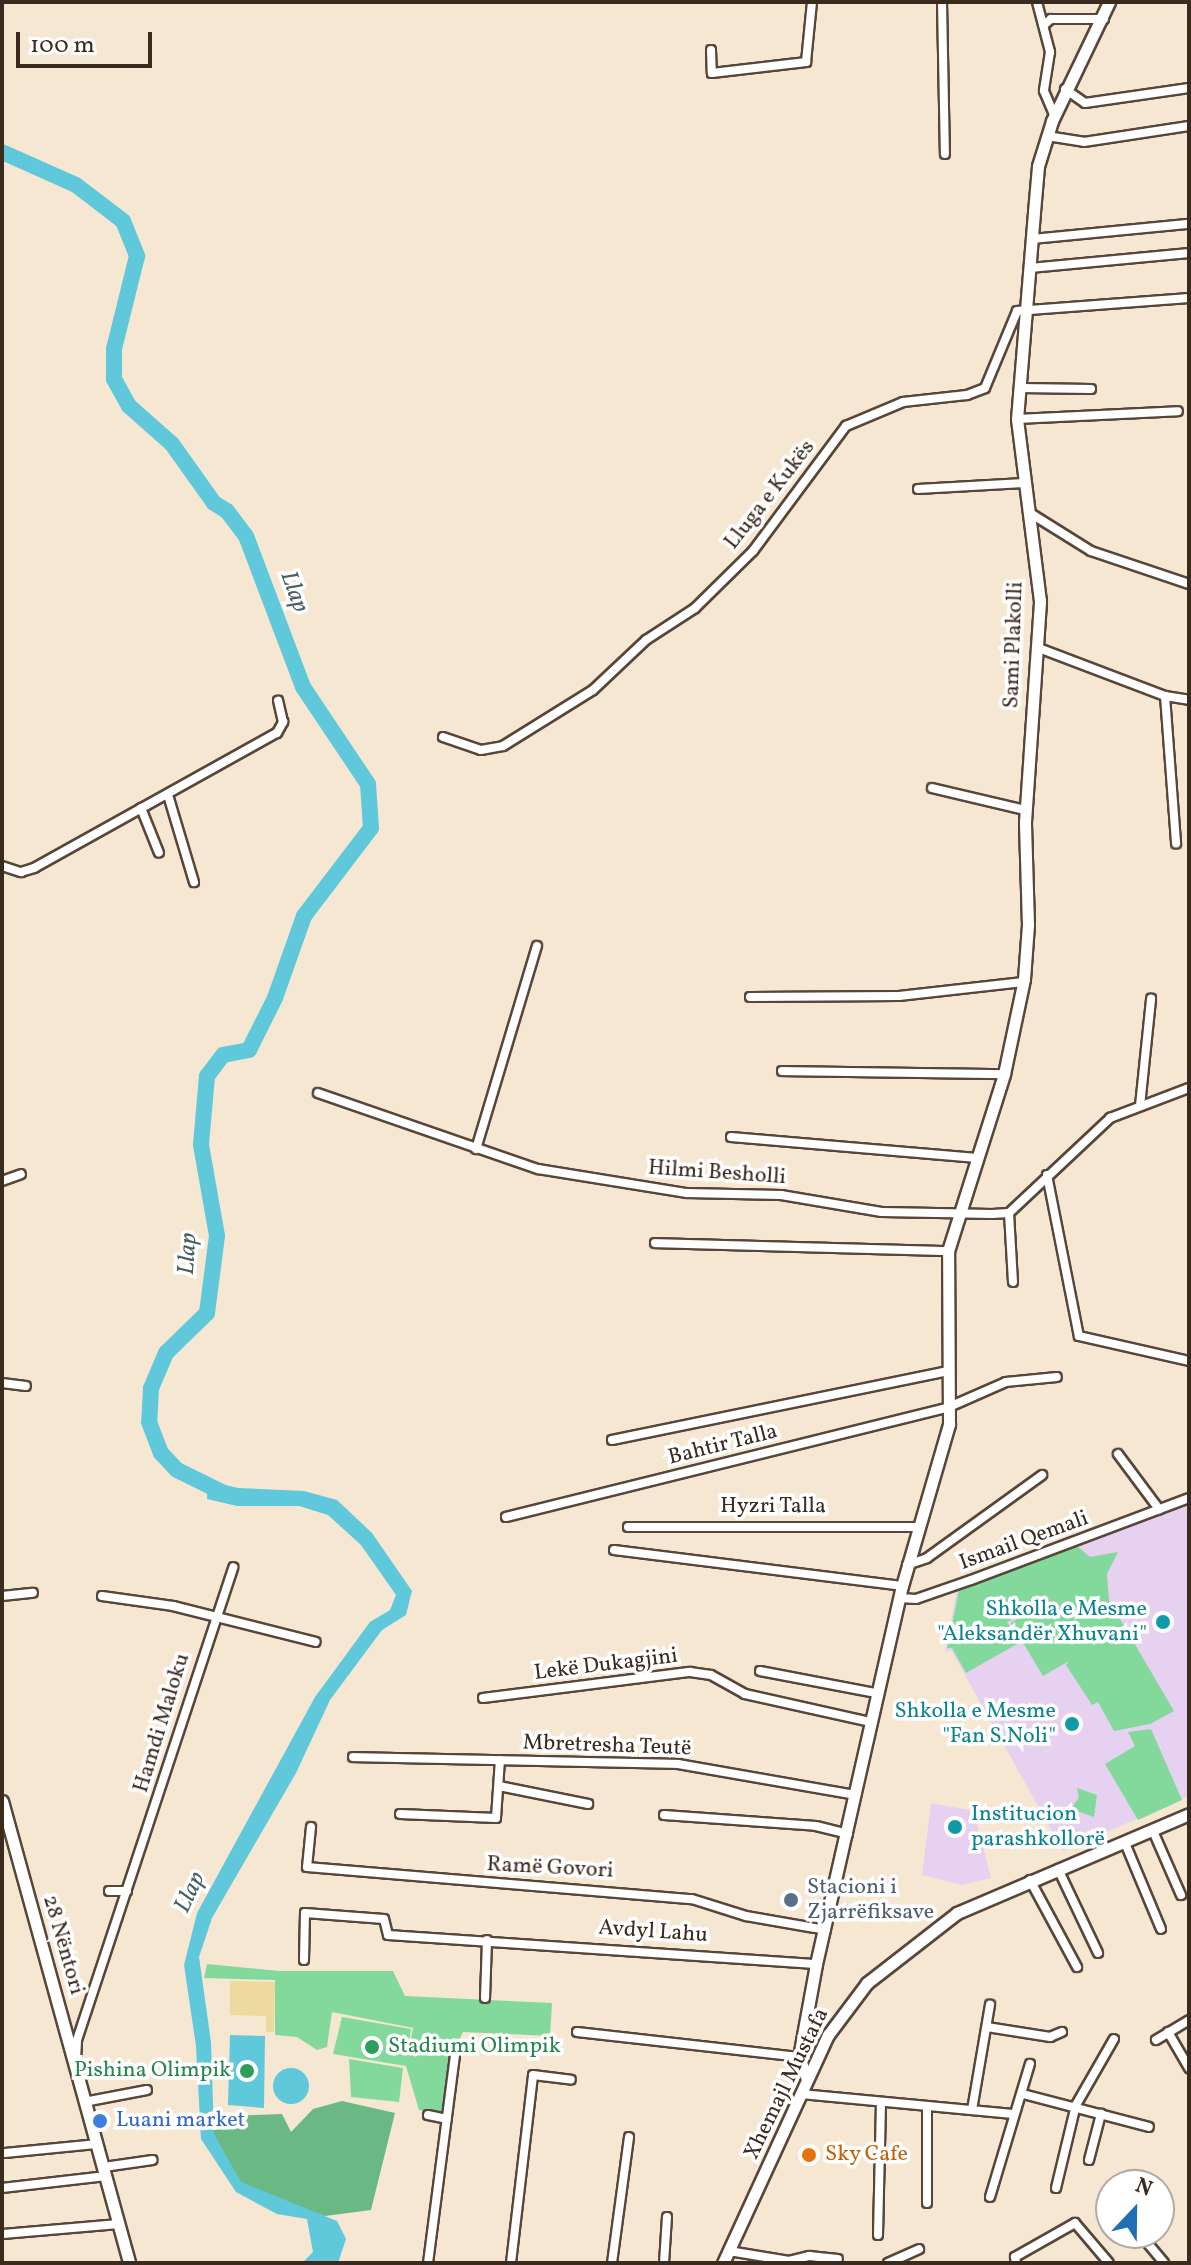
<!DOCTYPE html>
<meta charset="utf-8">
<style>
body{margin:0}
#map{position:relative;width:1191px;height:2265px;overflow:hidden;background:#f6e7d2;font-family:Vollkorn,serif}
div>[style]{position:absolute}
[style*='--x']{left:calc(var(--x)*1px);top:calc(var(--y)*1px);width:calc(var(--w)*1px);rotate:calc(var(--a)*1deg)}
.built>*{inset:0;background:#e6d2f0}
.green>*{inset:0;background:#83d99c}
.forest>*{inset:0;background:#6ab984}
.sand>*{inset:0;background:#eeda9e}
.water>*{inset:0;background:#5fc8da}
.round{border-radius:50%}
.river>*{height:16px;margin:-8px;padding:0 8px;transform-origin:8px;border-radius:8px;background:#5fc8da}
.roads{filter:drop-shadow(2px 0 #574639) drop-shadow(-2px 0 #574639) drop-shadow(0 2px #574639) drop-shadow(0 -2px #574639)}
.street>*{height:8px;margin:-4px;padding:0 4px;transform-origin:4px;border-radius:4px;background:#fff}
.secondary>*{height:11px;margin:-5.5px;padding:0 5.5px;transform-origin:5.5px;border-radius:5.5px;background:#fff}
.dots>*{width:22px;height:22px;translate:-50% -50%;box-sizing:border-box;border:4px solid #fff;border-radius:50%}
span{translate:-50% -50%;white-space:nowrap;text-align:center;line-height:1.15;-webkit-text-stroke:7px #fff;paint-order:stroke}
.street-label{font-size:22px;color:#3b2a1e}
.culture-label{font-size:22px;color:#0d838f}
.right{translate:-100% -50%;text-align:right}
.left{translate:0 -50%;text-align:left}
.service-label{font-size:22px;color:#4e5e75}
.leisure-label{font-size:22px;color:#27864d}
.shop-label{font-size:22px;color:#366cbe}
.food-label{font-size:22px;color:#c56008}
.water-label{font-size:24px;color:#486160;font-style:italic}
.frame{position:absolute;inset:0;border:4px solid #3b2a1e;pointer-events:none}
.north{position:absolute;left:1095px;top:2169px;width:80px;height:80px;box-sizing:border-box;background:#fff;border:2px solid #b1aaa5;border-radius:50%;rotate:22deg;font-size:22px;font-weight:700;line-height:32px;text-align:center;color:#3b2a1e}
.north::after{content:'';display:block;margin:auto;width:28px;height:36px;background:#1f6fb2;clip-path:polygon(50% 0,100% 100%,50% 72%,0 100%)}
.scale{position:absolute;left:16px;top:32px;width:136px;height:36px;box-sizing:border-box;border:4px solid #3b2a1e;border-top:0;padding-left:10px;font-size:24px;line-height:28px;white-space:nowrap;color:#3b2a1e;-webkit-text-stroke:6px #fff;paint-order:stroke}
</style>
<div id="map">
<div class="built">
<i style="clip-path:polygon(1189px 1504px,1189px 1796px,1063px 1851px,951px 1650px,945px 1652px,957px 1589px)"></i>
<i style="clip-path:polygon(931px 1803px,974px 1811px,991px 1878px,962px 1885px,922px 1875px)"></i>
</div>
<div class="green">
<i style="clip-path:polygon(1077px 1546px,1090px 1557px,1118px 1552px,1107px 1574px,1109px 1600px,1174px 1711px,1150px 1724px,1114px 1731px,1098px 1702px,1092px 1705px,1066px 1665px,1069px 1661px,1043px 1676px,1011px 1623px,1033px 1608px,1007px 1622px,1019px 1643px,966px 1673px,952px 1648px,947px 1648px,959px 1590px)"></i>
<i style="clip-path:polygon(1151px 1729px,1182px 1800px,1138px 1820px,1105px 1764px,1135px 1746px,1128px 1732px)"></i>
<i style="clip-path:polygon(1077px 1788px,1097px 1795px,1094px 1817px,1071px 1809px,1079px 1797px)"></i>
<i style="clip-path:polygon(207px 1964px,279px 1971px,393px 1971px,405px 1996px,552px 2003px,550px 2036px,463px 2032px,452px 2054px,444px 2113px,419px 2110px,406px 2066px,333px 2054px,342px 2017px,411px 2029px,407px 2059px,413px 2028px,332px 2012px,327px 2047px,317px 2050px,297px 2037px,275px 2035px,275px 1980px,204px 1978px)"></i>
<i style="clip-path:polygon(349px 2059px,403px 2068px,399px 2102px,351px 2097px)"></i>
</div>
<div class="forest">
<i style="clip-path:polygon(342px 2101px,395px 2113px,371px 2210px,325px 2216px,240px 2187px,208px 2137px,208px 2122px,226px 2116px,282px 2114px,291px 2132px,313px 2109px)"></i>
</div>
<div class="sand">
<i style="clip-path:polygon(230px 1981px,275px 1982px,274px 2032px,266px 2032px,266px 2016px,230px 2015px)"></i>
</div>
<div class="water">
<i style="clip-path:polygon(208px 1481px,238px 1488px,304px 1491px,337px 1500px,372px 1533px,412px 1591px,406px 1615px,382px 1630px,330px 1700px,296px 1773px,212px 1918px,199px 1957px,211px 2042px,214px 2134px,241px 2182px,337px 2221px,346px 2239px,338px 2263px,302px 2263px,313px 2252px,307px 2219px,277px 2214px,236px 2192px,201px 2139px,196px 2046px,184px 1965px,197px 1913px,315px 1697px,370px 1622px,390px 1610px,396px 1595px,361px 1545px,328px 1515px,299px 1506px,237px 1506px,207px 1499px)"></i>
<i style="clip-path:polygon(230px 2035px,265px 2036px,264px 2108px,228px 2105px)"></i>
<i class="round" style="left:273px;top:2068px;width:36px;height:36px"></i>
</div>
<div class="river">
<i style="--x:2;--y:152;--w:81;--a:24"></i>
<i style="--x:76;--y:185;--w:59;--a:37.5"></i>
<i style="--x:123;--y:221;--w:38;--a:68"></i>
<i style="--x:137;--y:256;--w:96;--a:103.9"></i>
<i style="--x:114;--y:349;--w:30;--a:90"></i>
<i style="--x:114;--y:379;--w:31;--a:61"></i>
<i style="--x:129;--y:406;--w:57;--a:41.5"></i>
<i style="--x:172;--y:444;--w:72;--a:54.6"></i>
<i style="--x:214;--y:503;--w:15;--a:32"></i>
<i style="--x:227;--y:511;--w:31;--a:53"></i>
<i style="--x:246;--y:536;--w:161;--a:69.3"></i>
<i style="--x:303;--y:687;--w:117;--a:56.2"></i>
<i style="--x:368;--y:784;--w:44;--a:86.1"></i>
<i style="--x:371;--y:828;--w:111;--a:127.3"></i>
<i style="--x:304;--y:916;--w:87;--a:109.5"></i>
<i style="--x:275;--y:998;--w:58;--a:116.6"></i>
<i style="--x:249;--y:1050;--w:26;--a:169"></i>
<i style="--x:223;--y:1055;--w:26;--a:127"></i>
<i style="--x:207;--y:1076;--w:69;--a:95"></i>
<i style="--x:201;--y:1145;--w:92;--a:80"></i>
<i style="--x:217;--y:1236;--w:78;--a:97.4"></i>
<i style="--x:207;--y:1313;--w:57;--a:135.7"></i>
<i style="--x:166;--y:1353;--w:38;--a:113"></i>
<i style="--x:151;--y:1388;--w:34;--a:93"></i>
<i style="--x:149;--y:1422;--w:33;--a:69"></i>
<i style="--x:161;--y:1453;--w:23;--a:47"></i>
<i style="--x:177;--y:1470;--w:55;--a:26.1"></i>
</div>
<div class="roads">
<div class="street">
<i style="--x:942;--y:2;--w:152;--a:88.9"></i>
<i style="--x:1037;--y:2;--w:52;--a:75.4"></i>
<i style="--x:1050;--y:52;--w:39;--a:99"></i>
<i style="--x:1044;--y:91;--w:26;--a:67"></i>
<i style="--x:1044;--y:25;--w:9;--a:-41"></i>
<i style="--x:1051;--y:19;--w:53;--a:0"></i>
<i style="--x:711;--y:50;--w:23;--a:88"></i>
<i style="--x:712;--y:73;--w:95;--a:-6.7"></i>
<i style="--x:806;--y:62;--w:60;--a:-84.3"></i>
<i style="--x:1065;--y:89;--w:24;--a:35"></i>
<i style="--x:1085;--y:103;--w:105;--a:-8.2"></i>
<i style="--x:1047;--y:136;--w:37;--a:9"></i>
<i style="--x:1084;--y:142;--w:106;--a:-8.7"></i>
<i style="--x:1032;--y:239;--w:158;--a:-5.5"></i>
<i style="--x:1030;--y:268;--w:160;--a:-5.4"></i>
<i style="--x:1021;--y:388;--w:70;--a:0.8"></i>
<i style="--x:1017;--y:419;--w:161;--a:-2.8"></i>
<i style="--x:918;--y:489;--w:106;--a:-3.2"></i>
<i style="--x:1030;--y:513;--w:72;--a:31.9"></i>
<i style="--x:1091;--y:551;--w:103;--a:18.6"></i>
<i style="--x:1036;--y:647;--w:138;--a:20.8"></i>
<i style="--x:1165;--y:696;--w:24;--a:9"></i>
<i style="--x:1165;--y:696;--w:148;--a:85.7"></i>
<i style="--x:443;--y:737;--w:40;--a:18.9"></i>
<i style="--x:481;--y:750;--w:22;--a:-10"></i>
<i style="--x:503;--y:746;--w:106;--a:-31.9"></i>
<i style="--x:593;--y:690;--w:73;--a:-43.3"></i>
<i style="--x:646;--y:640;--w:59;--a:-33.1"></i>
<i style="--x:695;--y:608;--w:81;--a:-44.5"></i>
<i style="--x:753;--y:551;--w:156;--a:-53.4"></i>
<i style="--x:846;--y:426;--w:62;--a:-22.8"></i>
<i style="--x:903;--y:402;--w:64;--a:-6.2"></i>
<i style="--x:967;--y:395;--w:19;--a:-21"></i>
<i style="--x:985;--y:388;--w:83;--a:-67.4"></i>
<i style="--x:1017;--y:311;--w:172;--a:-4.3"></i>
<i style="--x:932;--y:788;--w:96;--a:13.3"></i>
<i style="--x:168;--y:795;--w:91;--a:73.4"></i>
<i style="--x:141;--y:808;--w:48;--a:68.2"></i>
<i style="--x:2;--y:866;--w:20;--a:18"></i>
<i style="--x:21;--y:872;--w:14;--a:-17"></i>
<i style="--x:34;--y:868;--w:278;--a:-29.1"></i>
<i style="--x:277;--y:733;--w:13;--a:-61"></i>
<i style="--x:283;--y:722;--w:22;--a:-103"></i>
<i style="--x:750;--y:997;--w:149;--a:-0.4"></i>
<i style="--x:899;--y:996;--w:125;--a:-6.4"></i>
<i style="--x:782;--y:1071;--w:222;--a:0.8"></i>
<i style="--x:318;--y:1093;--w:233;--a:19.1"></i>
<i style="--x:538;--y:1169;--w:151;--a:9.2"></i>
<i style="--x:687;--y:1193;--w:94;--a:1.2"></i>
<i style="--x:781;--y:1195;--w:102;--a:9.6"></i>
<i style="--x:882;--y:1212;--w:110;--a:1"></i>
<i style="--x:992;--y:1214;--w:17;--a:-3"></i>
<i style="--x:1009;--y:1213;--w:139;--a:-43.2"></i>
<i style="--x:1110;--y:1118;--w:85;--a:-20.8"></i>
<i style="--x:1140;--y:1106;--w:108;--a:-84.1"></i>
<i style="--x:731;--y:1137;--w:247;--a:4.9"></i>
<i style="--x:476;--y:1149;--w:212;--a:-73.3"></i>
<i style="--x:1047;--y:1175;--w:164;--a:78.8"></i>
<i style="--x:1079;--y:1336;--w:113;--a:12.8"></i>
<i style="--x:2;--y:1181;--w:20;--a:-20"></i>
<i style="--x:1009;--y:1213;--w:69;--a:86.7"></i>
<i style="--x:655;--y:1243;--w:293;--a:1.6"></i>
<i style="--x:2;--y:1383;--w:24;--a:7"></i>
<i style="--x:612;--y:1440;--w:342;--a:-11.6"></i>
<i style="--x:1118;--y:1454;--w:69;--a:53.3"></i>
<i style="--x:506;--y:1517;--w:456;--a:-13.9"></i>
<i style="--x:949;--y:1407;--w:62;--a:-23.7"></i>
<i style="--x:1006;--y:1382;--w:51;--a:-5.6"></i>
<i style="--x:628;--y:1527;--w:290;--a:0"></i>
<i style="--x:614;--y:1550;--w:290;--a:7.1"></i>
<i style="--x:907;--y:1565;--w:21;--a:-19"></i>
<i style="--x:927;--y:1558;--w:142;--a:-35.8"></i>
<i style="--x:2;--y:1596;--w:31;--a:-6"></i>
<i style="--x:102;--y:1596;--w:72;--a:8"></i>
<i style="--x:173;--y:1606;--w:147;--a:14.1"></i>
<i style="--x:899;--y:1598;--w:17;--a:3"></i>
<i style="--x:916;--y:1599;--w:58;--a:-19.1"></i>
<i style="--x:971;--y:1580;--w:233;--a:-20.6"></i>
<i style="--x:760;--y:1671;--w:117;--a:10.8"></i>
<i style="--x:483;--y:1698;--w:209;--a:-7.2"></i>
<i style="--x:690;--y:1672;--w:21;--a:8"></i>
<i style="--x:711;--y:1675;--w:39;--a:29"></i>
<i style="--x:745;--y:1694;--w:128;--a:12.6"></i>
<i style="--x:353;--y:1757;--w:325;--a:1.2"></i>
<i style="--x:678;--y:1764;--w:181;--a:9.9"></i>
<i style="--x:499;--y:1786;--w:91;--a:11.4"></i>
<i style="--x:400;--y:1814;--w:96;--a:2.4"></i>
<i style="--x:496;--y:1818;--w:58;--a:-86.1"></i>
<i style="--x:664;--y:1815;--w:152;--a:4.1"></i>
<i style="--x:816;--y:1826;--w:33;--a:14"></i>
<i style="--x:311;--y:1827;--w:40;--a:95.7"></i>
<i style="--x:307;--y:1867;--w:386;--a:4.8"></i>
<i style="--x:692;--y:1899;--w:57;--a:17.5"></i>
<i style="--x:746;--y:1916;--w:81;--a:9.9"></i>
<i style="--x:1153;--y:1831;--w:70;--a:66.4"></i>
<i style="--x:1125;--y:1843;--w:93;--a:67.3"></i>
<i style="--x:1058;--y:1869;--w:93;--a:64.5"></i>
<i style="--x:1030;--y:1880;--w:99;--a:61.6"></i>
<i style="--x:109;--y:1891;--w:18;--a:0"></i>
<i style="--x:304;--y:1960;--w:47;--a:-88.8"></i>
<i style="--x:305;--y:1913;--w:79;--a:4.3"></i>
<i style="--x:384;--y:1919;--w:16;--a:76"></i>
<i style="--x:388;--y:1935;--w:429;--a:3.9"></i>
<i style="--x:485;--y:1998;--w:58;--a:-88"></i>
<i style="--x:987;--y:2027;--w:64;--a:9"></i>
<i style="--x:1050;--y:2037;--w:13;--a:-23"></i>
<i style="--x:577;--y:2032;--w:223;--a:6.4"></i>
<i style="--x:1168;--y:2032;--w:42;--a:59.7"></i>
<i style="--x:1156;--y:2040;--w:39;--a:-31"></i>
<i style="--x:76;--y:2060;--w:20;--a:-87"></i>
<i style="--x:77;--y:2040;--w:498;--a:-71.7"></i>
<i style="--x:801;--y:2094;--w:213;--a:5.4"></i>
<i style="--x:1023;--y:2094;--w:130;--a:14.7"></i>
<i style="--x:84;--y:2102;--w:64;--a:-10.8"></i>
<i style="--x:972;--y:2110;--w:107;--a:-80.3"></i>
<i style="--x:428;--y:2115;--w:19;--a:12"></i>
<i style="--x:5;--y:2153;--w:91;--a:-5.6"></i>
<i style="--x:1089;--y:2160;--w:48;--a:-75.4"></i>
<i style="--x:104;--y:2167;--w:49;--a:-8.3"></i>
<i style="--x:2;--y:2188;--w:105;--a:-6.6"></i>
<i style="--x:1056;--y:2188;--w:85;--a:-76.5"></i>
<i style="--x:1076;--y:2105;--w:76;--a:-60.1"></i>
<i style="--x:990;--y:2197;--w:139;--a:-73.3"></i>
<i style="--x:927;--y:2203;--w:95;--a:-90"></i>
<i style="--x:1139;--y:2233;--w:39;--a:50"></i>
<i style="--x:3;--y:2234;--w:116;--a:-4.9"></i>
<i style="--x:878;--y:2235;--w:132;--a:-88.7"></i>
<i style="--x:729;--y:2251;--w:61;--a:9.5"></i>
<i style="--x:789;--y:2261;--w:21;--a:-14"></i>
<i style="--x:809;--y:2256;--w:29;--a:6"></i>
<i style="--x:428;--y:2263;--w:210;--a:-82.6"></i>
<i style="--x:511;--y:2263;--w:189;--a:-83.3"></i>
<i style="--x:533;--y:2075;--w:38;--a:7"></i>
<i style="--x:612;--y:2263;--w:127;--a:-82.3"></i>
<i style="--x:664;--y:2263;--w:46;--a:-86.3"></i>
<i style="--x:888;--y:2263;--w:34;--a:-24"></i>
<i style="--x:1016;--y:2263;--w:6;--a:-99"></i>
<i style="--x:1015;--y:2257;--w:69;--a:-29.5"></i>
<i style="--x:1075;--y:2223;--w:52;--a:49.6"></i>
</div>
<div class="secondary">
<i style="--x:2;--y:1801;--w:479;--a:74.6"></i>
<i style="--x:807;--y:2079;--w:23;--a:-110"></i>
<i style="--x:799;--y:2057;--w:95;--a:-79.6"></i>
<i style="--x:816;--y:1964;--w:388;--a:-77.2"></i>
<i style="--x:902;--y:1586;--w:169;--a:-73.8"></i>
<i style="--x:949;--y:1424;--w:173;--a:-90.3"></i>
<i style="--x:948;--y:1251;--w:186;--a:-72.4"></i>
<i style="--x:1004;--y:1074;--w:97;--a:-78.1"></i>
<i style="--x:1024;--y:979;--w:54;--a:-85.8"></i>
<i style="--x:1028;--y:925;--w:103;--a:-91.7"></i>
<i style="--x:1025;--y:822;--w:222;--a:-86.1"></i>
<i style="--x:1040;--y:601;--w:183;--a:-97.2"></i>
<i style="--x:1017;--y:419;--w:208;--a:-85.3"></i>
<i style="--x:1034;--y:212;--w:46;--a:-85"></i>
<i style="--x:1038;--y:166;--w:47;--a:-72.7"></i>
<i style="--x:1052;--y:121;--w:132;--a:-64.4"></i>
<i style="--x:723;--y:2263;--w:251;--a:-65.3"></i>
<i style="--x:828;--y:2035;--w:65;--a:-53.1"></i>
<i style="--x:867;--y:1983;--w:114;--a:-37.9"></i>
<i style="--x:957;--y:1913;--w:252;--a:-23.1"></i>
</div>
</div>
<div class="dots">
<i style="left:1163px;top:1622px;background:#0f9aa8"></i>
<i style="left:1072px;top:1724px;background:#0f9aa8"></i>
<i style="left:955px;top:1827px;background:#0f9aa8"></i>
<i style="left:791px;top:1900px;background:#5c6f8a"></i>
<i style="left:372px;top:2047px;background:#2e9e5b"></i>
<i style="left:247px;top:2071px;background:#2e9e5b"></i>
<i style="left:100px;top:2121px;background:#3f7fe0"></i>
<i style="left:809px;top:2155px;background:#e8710a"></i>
</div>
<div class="street-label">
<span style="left:770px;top:495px;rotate:-52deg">Lluga e Kukës</span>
<span style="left:1014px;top:645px;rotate:-88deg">Sami Plakolli</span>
<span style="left:717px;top:1173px;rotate:4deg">Hilmi Besholli</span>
<span style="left:723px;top:1445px;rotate:-14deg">Bahtir Talla</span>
<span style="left:773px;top:1507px">Hyzri Talla</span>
<span style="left:1024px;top:1541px;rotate:-20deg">Ismail Qemali</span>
<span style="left:606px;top:1665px;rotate:-7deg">Lekë Dukagjini</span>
<span style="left:162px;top:1723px;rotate:-73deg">Hamdi Maloku</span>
<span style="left:607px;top:1746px;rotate:2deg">Mbretresha Teutë</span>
<span style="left:550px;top:1868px;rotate:3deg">Ramë Govori</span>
<span style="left:653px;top:1932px;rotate:4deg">Avdyl Lahu</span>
<span style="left:63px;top:1945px;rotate:74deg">28 Nëntori</span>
<span style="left:787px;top:2084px;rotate:-64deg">Xhemajl Mustafa</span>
</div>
<div class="culture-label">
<span class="right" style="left:1147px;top:1622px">Shkolla e Mesme<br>"Aleksandër Xhuvani"</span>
<span class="right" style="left:1056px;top:1724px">Shkolla e Mesme<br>"Fan S.Noli"</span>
<span class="left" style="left:971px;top:1827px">Institucion<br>parashkollorë</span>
</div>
<div class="service-label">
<span class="left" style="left:807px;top:1900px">Stacioni i<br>Zjarrëfiksave</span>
</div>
<div class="leisure-label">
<span class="left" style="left:388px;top:2047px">Stadiumi Olimpik</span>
<span class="right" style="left:231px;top:2071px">Pishina Olimpik</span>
</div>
<div class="shop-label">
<span class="left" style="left:116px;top:2121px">Luani market</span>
</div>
<div class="food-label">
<span class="left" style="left:825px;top:2155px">Sky Cafe</span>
</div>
<div class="water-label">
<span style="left:293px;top:592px;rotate:70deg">Llap</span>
<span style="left:189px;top:1254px;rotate:-86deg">Llap</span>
<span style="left:191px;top:1893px;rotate:-65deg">Llap</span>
</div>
<div class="frame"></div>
<div class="north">N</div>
<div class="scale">100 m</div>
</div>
